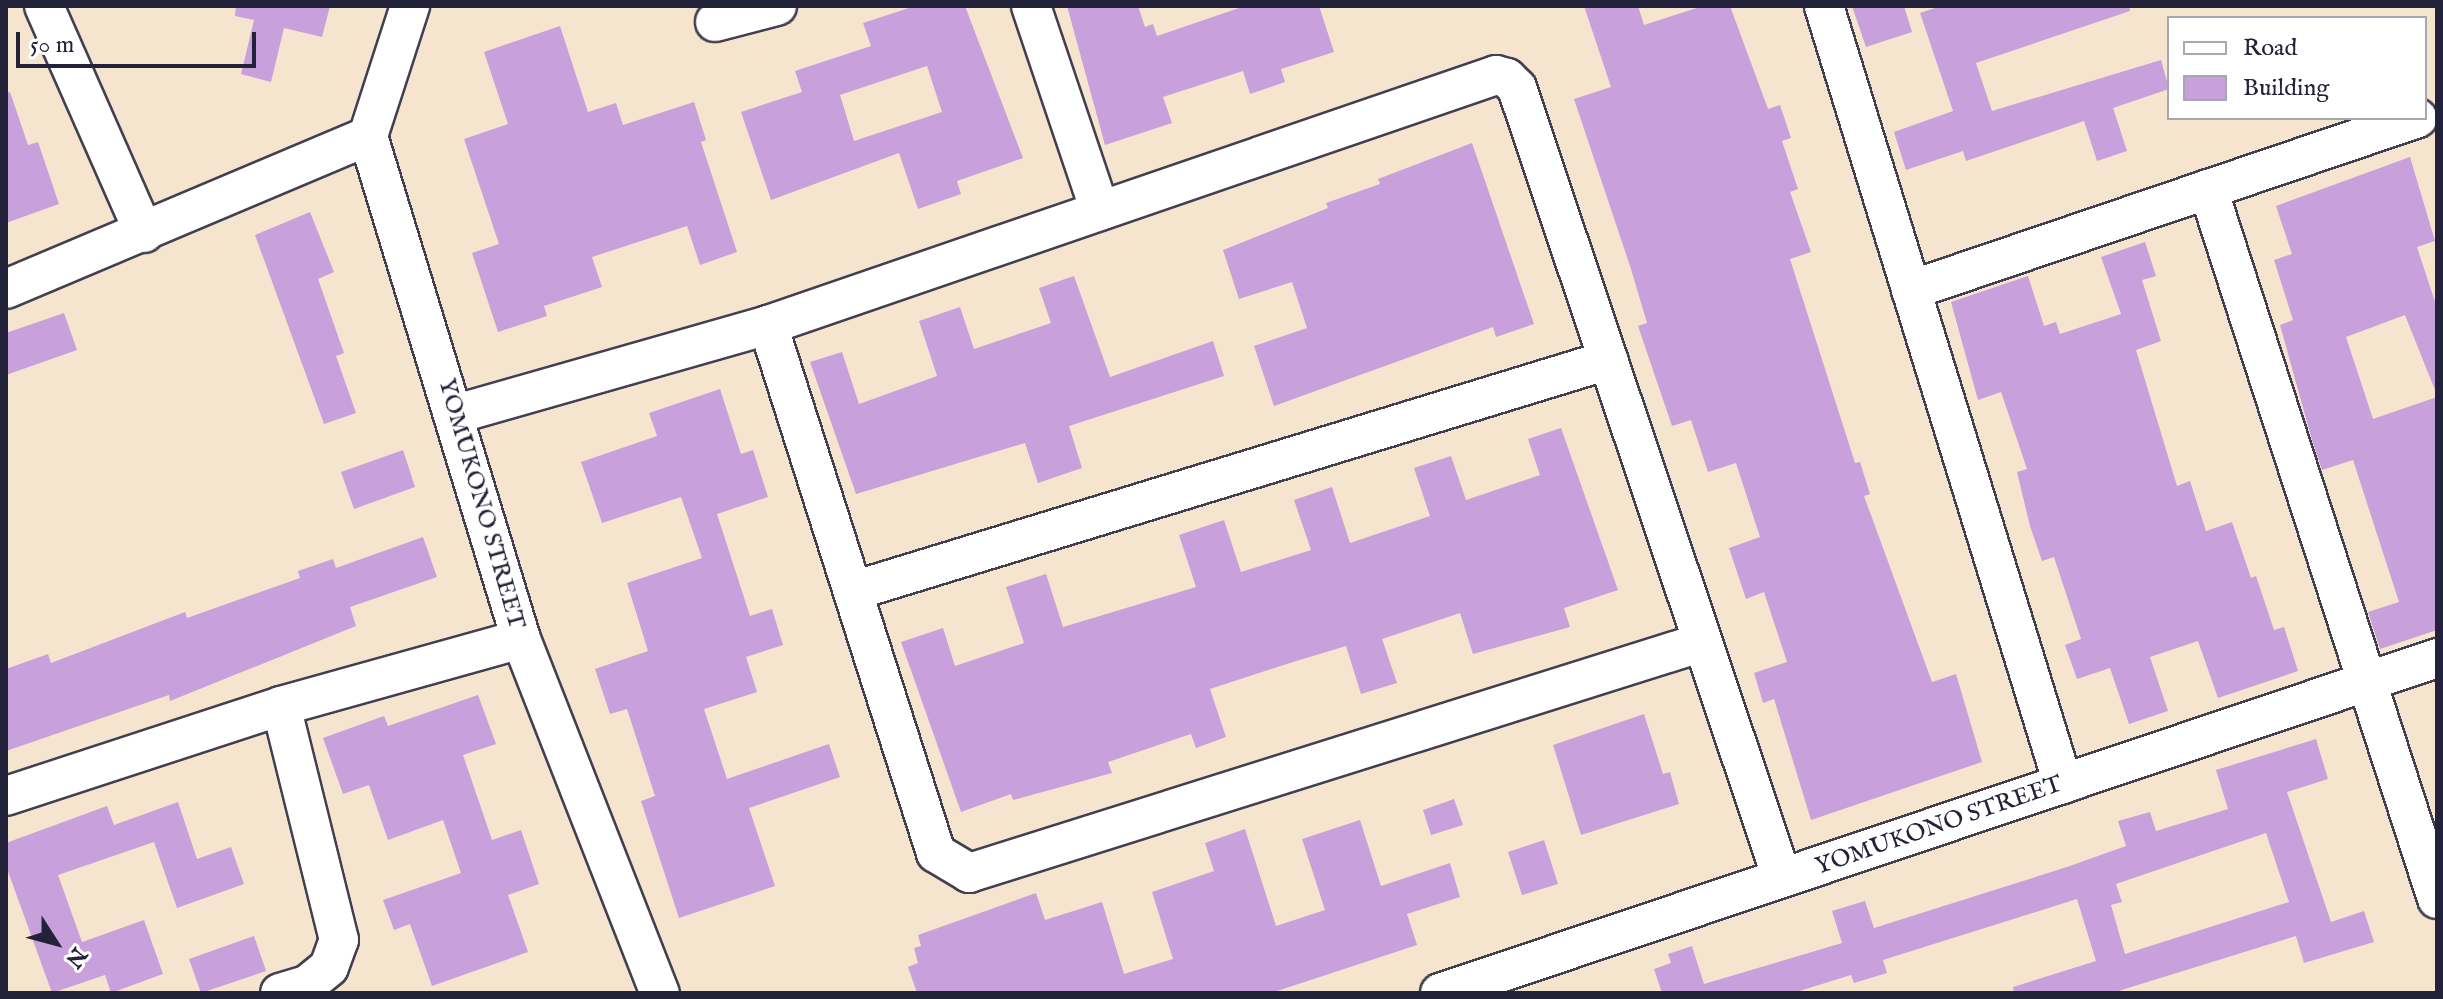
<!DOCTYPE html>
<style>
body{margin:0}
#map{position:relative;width:2443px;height:999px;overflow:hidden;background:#f6e5ce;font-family:"IM FELL English",serif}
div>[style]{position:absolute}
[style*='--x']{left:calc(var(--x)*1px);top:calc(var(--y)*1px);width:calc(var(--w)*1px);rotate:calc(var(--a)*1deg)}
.building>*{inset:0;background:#c8a0db}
.roads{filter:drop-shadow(2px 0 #423f51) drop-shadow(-2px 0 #423f51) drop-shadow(0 2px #423f51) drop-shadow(0 -2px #423f51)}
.street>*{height:38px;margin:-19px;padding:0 19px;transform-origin:19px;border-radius:19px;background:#fff}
span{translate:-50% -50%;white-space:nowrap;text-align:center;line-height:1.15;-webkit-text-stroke:7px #fff;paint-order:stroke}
.street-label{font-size:24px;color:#22223b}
.frame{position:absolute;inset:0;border:8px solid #22223b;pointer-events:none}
.legend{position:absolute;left:2167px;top:16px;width:260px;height:104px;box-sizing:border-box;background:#fff;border:2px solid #a7a7b1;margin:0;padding:10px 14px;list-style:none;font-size:24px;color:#22223b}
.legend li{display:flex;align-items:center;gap:16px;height:40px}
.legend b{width:40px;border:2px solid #a7a7b1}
.north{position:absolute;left:16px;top:903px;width:80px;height:80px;-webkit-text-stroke:6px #fff;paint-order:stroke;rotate:126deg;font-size:22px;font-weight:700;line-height:32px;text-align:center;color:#22223b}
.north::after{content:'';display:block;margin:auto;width:28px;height:36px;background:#22223b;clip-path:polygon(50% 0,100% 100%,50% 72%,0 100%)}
.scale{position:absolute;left:16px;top:32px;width:240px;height:36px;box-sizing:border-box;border:4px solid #22223b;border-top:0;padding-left:10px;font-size:24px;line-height:28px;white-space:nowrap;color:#22223b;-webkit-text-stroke:6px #fff;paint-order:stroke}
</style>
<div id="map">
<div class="building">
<i style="clip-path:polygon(236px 6px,330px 6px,322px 37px,284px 28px,271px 82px,241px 74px,254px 20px,235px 16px)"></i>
<i style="clip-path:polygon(evenodd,915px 6px,965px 6px,1023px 158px,957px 181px,961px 194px,918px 209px,899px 153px,771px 200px,741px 112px,802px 92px,795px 71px,871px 46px,863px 23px,915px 6px,927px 66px,942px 112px,854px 141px,840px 95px,927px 66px)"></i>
<i style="clip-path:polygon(1067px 6px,1138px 6px,1145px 27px,1153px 24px,1157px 36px,1245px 6px,1319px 6px,1334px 52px,1281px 69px,1285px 82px,1250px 94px,1243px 71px,1163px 97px,1172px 123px,1105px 145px)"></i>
<i style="clip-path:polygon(1584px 6px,1638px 6px,1644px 25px,1703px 6px,1730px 6px,1768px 109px,1780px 105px,1791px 138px,1782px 141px,1798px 189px,1790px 192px,1811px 252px,1790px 259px,1855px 463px,1860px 462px,1870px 494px,1864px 496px,1932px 682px,1956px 674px,1982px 762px,1811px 820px,1774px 699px,1763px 703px,1754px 673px,1787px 662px,1764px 592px,1746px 599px,1729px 548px,1760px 537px,1736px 463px,1708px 472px,1691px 420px,1672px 426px,1638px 326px,1647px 323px,1631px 269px,1574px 99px,1611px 87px)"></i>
<i style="clip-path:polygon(1852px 6px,1904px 6px,1912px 32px,1866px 47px)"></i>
<i style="clip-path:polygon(1941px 6px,2129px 6px,2130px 11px,1976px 63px,1992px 111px,2161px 60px,2169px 89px,2113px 108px,2127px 151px,2097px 161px,2084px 121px,1966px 161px,1963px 151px,1906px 170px,1894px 132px,1953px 111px,1920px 13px)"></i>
<i style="clip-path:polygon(560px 26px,588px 112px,616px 103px,623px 125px,694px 102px,706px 140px,701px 142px,737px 252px,700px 265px,687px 226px,592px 257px,602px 287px,544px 306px,547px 316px,498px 332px,472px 253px,499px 244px,464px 139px,508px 124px,484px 52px)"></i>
<i style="clip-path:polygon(10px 92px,28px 145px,38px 142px,59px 204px,6px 223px,6px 93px)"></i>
<i style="clip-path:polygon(1472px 143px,1534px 324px,1496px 337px,1493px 327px,1274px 406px,1254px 346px,1307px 328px,1292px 282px,1239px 299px,1223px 250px,1328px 208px,1326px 203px,1380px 184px,1378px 179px)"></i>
<i style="clip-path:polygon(2410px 157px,2435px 241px,2417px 247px,2437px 308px,2437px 395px,2405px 315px,2346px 337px,2373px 419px,2437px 397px,2437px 630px,2380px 649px,2368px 612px,2399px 602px,2353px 460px,2322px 470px,2312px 440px,2280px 325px,2293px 320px,2274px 260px,2292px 254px,2276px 206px)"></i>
<i style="clip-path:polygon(310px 212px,334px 272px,318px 279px,344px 353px,336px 356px,356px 413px,324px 424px,255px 235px)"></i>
<i style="clip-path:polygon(2145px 242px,2156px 276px,2142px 280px,2161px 341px,2136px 350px,2177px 486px,2190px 481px,2206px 531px,2232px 522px,2251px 578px,2256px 576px,2274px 630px,2284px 627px,2298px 671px,2218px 698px,2198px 641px,2150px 657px,2168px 711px,2129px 724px,2110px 668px,2077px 679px,2065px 645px,2081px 639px,2054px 557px,2042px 561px,2030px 526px,2017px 472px,2027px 469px,2001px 392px,1978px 400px,1951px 302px,2028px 276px,2044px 326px,2056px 322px,2060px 334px,2121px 314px,2101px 257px)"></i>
<i style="clip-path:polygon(1074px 276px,1110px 377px,1213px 341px,1224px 376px,1069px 426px,1082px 468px,1038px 483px,1025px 443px,856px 494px,810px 362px,842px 352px,859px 404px,937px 376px,919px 321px,960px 307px,974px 349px,1051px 323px,1039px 288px)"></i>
<i style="clip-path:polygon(64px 313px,77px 350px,6px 375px,6px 333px)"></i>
<i style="clip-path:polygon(720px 389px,741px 454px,753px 450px,768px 497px,717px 514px,750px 616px,772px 609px,783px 645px,746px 657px,757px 692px,704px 709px,727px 779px,829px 744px,840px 777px,749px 808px,775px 886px,679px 918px,641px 801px,655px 796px,627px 709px,610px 714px,595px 669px,648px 651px,627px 583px,702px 558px,681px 497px,602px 523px,581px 462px,657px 436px,649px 413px)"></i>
<i style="clip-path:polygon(1561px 428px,1618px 590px,1564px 608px,1570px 627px,1473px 654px,1460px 613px,1382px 639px,1397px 683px,1361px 694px,1346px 646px,1293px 662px,1210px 689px,1226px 737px,1196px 748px,1191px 734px,1108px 762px,1112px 773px,1013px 800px,1011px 794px,961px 812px,901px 642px,943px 628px,955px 666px,1024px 643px,1006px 587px,1046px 574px,1063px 627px,1196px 587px,1179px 535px,1224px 520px,1241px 572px,1311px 550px,1294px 500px,1332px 487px,1350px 543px,1430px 516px,1414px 468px,1451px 456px,1466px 500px,1540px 475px,1528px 439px)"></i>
<i style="clip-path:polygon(403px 450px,415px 487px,354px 509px,341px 472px)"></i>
<i style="clip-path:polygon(423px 537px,437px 577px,350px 607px,356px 626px,170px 701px,169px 695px,6px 751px,6px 669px,48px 654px,51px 663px,185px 612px,187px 618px,300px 578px,298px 571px,333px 559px,336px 568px)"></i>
<i style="clip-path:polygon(478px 695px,496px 744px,463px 755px,492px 840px,521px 830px,539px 884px,508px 895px,528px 952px,432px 986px,410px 924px,394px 930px,383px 900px,461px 873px,443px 820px,388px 840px,369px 785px,343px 794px,323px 738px,384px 716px,388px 726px)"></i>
<i style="clip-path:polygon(1644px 714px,1663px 774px,1670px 772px,1679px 804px,1581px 835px,1553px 745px)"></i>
<i style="clip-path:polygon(evenodd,2316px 739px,2328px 779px,2287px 792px,2331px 922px,2364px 911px,2374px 942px,2304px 963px,2296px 936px,2112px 993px,2014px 993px,2013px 987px,2096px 961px,2077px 899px,1883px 960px,1887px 973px,1854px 983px,1851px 975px,1793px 993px,1662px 993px,1654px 969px,1671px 963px,1668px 954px,1692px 946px,1704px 984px,1842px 943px,1832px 911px,1865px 901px,1874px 928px,2067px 867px,2126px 846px,2118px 821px,2150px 812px,2156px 831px,2228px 809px,2216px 770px,2316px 739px,2266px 833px,2289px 902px,2125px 954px,2111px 905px,2122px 902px,2116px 884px,2266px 833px)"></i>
<i style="clip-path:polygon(1454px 799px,1463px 825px,1431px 835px,1423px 810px)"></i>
<i style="clip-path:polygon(178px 802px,197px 859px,231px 847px,244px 884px,177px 908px,154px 842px,58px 875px,82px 942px,144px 920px,163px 974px,111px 993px,105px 975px,52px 993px,6px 866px,6px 843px,107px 806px,114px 825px)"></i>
<i style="clip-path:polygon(1360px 820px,1381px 886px,1450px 863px,1460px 897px,1407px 914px,1417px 945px,1271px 993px,917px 993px,908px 967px,918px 963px,914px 948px,921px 946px,918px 935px,1036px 893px,1045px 920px,1102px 902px,1124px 974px,1173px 959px,1152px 892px,1214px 871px,1205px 843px,1245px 829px,1276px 926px,1325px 910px,1302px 839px)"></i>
<i style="clip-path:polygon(1544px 840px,1558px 884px,1522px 895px,1508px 852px)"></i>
<i style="clip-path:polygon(254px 936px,266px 971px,201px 993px,189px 959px)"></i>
</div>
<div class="roads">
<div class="street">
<i style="--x:44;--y:6;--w:248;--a:66.2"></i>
<i style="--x:410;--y:6;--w:137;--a:107.9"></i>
<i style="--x:368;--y:136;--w:526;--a:73.08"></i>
<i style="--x:521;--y:639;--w:380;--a:68.6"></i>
<i style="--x:1031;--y:6;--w:216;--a:71.4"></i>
<i style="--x:1824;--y:6;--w:814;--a:72.92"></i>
<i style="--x:715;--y:22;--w:64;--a:-14.5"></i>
<i style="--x:2208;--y:189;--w:746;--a:72.12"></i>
<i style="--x:6;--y:289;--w:393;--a:-22.9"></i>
<i style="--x:1911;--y:290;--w:535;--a:-18.74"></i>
<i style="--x:768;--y:325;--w:554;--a:72.35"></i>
<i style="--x:936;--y:853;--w:39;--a:31"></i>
<i style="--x:969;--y:873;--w:769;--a:-17.47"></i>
<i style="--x:456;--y:414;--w:324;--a:-15.9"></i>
<i style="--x:768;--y:325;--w:770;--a:-18.95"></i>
<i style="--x:1496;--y:75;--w:11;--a:15"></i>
<i style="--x:1507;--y:78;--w:14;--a:45"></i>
<i style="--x:1517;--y:88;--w:833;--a:71.46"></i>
<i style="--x:853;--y:591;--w:790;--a:-17.01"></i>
<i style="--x:6;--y:796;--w:289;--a:-18.1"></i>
<i style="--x:281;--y:706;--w:249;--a:-15.6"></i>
<i style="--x:280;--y:993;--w:28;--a:-17"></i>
<i style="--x:307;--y:985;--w:28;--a:-39"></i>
<i style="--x:329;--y:967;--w:29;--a:-70"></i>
<i style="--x:339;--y:940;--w:241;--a:-103.9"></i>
<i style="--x:1440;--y:993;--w:1052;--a:-18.57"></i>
</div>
</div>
<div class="street-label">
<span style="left:481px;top:504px;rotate:74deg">YOMUKONO STREET</span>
<span style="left:1939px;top:826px;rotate:-19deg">YOMUKONO STREET</span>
</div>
<div class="frame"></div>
<ul class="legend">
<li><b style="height:10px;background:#fff"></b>Road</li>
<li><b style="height:22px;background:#c8a0db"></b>Building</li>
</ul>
<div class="north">N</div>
<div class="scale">50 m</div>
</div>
